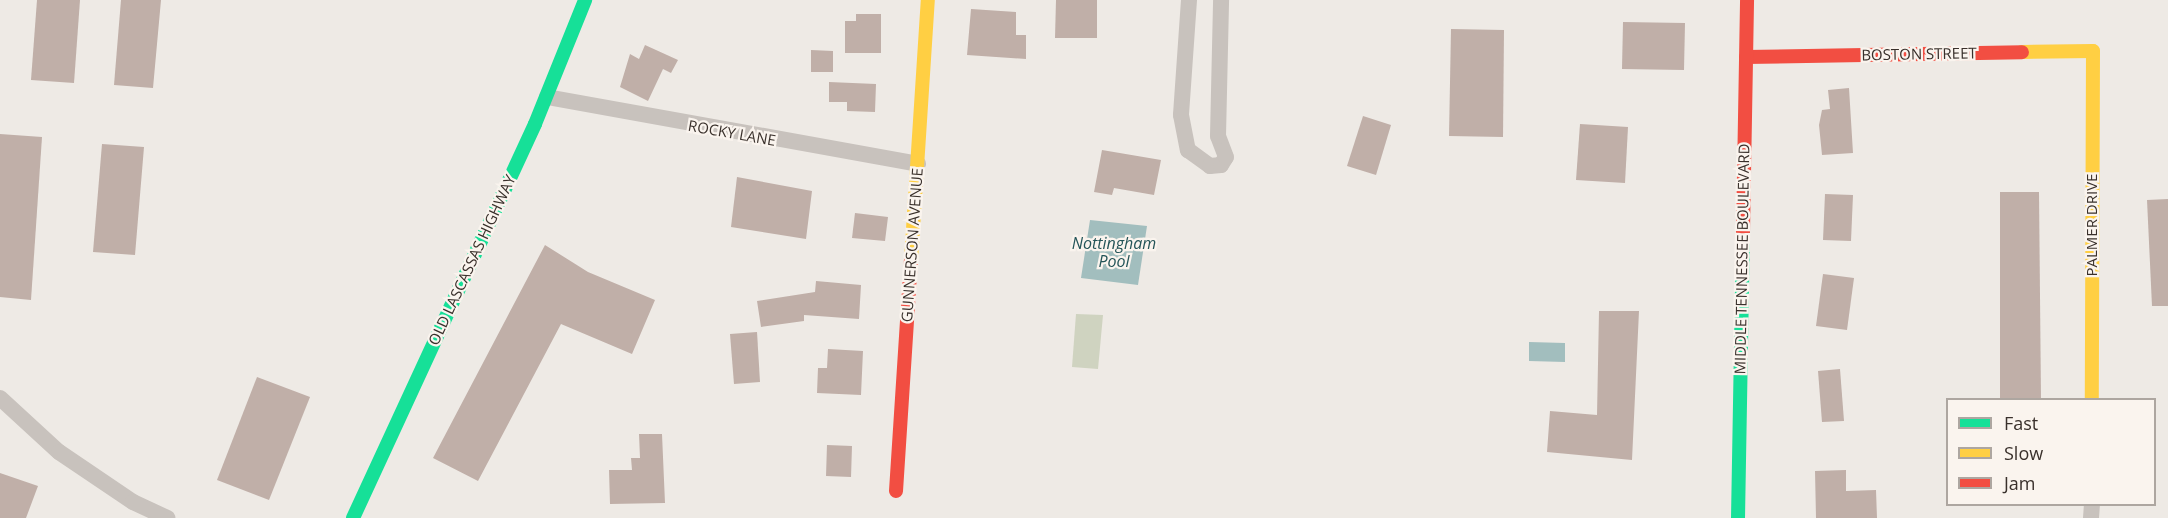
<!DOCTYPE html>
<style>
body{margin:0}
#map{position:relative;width:2168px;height:518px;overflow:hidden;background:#eeeae5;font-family:"Open Sans",sans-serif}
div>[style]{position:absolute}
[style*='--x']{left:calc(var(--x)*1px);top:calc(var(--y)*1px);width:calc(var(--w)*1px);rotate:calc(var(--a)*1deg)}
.green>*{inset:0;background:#cfd3c0}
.water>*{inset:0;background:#a2bebe}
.building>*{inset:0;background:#c0afa8}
.street>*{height:16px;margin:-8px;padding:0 8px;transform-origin:8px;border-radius:8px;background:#c8c2bd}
.fast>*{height:14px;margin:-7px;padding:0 7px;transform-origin:7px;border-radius:7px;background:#16e098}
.slow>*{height:14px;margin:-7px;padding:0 7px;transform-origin:7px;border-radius:7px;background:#ffcf43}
.jam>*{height:14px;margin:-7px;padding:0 7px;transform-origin:7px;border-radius:7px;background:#f24e42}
span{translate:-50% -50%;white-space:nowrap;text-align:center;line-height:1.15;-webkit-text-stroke:4.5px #faf4ee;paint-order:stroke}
.street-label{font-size:15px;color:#39302b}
.water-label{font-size:16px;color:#235458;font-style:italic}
.legend{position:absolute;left:1946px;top:398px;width:210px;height:108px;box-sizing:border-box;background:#faf4ee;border:2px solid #ada6a0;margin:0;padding:8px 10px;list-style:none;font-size:18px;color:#39302b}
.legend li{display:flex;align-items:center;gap:12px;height:30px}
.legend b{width:30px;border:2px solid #ada6a0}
</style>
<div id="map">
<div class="green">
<i style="clip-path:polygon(1076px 314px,1103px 315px,1098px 369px,1072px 367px)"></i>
</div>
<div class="water">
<i style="clip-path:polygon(1090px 220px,1147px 226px,1138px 285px,1081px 278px)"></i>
<i style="clip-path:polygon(1529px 342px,1565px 343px,1565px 362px,1529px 361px)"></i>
</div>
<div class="building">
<i style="clip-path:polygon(37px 0,80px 0,74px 83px,31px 80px)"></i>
<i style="clip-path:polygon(121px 0,161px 0,153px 88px,114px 85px)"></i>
<i style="clip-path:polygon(1056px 0,1097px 0,1097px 38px,1055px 38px)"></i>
<i style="clip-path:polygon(971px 9px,1016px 12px,1016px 35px,1026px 35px,1026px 59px,967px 55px)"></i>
<i style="clip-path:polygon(856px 14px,881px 14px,881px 53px,845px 53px,845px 21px,856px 21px)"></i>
<i style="clip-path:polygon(1623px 22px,1685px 23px,1684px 70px,1622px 69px)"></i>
<i style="clip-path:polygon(1451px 29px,1504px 30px,1503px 137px,1449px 136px)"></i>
<i style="clip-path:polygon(645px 45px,678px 60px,671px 73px,663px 69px,648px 101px,620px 87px,630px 54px,639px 59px)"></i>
<i style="clip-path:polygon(811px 50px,833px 51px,833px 72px,811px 72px)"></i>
<i style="clip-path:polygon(829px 82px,876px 84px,875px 112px,847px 111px,847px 102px,829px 102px)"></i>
<i style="clip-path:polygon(1849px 88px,1853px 153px,1822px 155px,1819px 125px,1822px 110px,1830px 109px,1828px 90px)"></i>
<i style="clip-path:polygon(1363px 116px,1391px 125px,1376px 175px,1347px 166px)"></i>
<i style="clip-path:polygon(1580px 124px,1628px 127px,1625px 183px,1576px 180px)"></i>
<i style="clip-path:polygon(0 134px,42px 137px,31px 300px,0 297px)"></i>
<i style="clip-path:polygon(102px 144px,144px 147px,135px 255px,93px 252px)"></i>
<i style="clip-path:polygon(1102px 150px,1161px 160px,1154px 195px,1114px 188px,1112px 195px,1094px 192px)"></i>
<i style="clip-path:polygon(737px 177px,812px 191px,806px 239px,731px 227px)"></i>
<i style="clip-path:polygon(2000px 192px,2039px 192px,2041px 399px,2000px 399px)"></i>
<i style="clip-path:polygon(1825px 194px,1853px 195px,1851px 241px,1823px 240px)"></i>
<i style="clip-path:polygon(2168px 199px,2168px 306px,2152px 306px,2147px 200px)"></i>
<i style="clip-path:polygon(855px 213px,888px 217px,885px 241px,852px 238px)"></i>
<i style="clip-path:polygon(545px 245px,588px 272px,655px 300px,632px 354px,561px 324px,478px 481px,433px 458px)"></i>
<i style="clip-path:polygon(1823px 274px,1854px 278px,1847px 330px,1816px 326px)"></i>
<i style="clip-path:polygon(816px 281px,861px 285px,859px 319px,804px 315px,804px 321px,761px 327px,757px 301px,815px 292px)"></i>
<i style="clip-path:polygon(1599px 311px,1639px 311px,1632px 460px,1547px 452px,1550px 411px,1597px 415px)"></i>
<i style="clip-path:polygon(757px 332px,760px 382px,734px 384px,730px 334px)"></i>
<i style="clip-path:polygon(828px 349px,863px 351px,861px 395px,817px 393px,818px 368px,827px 368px)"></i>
<i style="clip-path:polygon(1840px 369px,1844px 421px,1822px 422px,1818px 371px)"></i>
<i style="clip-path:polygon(257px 377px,310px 397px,269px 500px,217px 480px)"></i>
<i style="clip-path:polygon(639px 434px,662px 434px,665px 503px,610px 504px,609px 470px,632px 470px,631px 458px,640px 458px)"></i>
<i style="clip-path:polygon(827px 445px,852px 446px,851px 477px,826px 476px)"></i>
<i style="clip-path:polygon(1846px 470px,1846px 491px,1876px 490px,1877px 518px,1816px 518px,1815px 471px)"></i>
<i style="clip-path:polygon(0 473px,38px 486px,26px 518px,0 518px)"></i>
</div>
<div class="street">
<i style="--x:1189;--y:0;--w:115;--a:94"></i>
<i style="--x:1181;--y:115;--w:36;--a:79"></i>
<i style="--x:1188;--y:150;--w:27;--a:36"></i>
<i style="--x:1210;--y:166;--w:11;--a:-5"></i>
<i style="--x:1221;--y:165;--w:9;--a:-58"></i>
<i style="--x:1226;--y:157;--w:22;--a:-111"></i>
<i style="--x:1218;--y:136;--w:136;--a:-88.7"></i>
<i style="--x:547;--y:97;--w:377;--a:10.2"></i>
<i style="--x:0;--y:398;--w:80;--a:42.5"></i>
<i style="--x:59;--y:452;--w:89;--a:34"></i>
<i style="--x:133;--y:502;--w:38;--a:25"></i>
<i style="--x:2091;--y:518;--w:14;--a:-86"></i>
</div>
<div class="fast">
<i style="--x:353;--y:518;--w:434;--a:-65.2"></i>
<i style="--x:535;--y:124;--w:134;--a:-68"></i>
<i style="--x:1738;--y:518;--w:286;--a:-89"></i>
</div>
<div class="slow">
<i style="--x:2022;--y:52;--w:71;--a:-0.8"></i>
<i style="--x:2093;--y:51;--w:349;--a:90.2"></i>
<i style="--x:911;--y:260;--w:261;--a:-86.3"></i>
</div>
<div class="jam">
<i style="--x:1746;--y:57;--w:276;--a:-1"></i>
<i style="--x:1743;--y:232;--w:232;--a:-89"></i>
<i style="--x:896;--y:491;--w:231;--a:-86.3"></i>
</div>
<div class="street-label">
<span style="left:1919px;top:54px;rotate:-1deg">BOSTON STREET</span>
<span style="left:732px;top:133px;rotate:10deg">ROCKY LANE</span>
<span style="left:2092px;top:225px;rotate:-90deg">PALMER DRIVE</span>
<span style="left:912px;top:245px;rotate:-86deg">GUNNERSON AVENUE</span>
<span style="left:1742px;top:259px;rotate:-89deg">MIDDLE TENNESSEE BOULEVARD</span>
<span style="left:472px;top:260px;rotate:-65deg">OLD LASCASSAS HIGHWAY</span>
</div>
<div class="water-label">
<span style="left:1114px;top:252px">Nottingham<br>Pool</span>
</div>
<ul class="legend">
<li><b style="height:8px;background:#16e098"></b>Fast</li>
<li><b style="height:8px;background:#ffcf43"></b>Slow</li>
<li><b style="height:8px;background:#f24e42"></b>Jam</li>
</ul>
</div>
